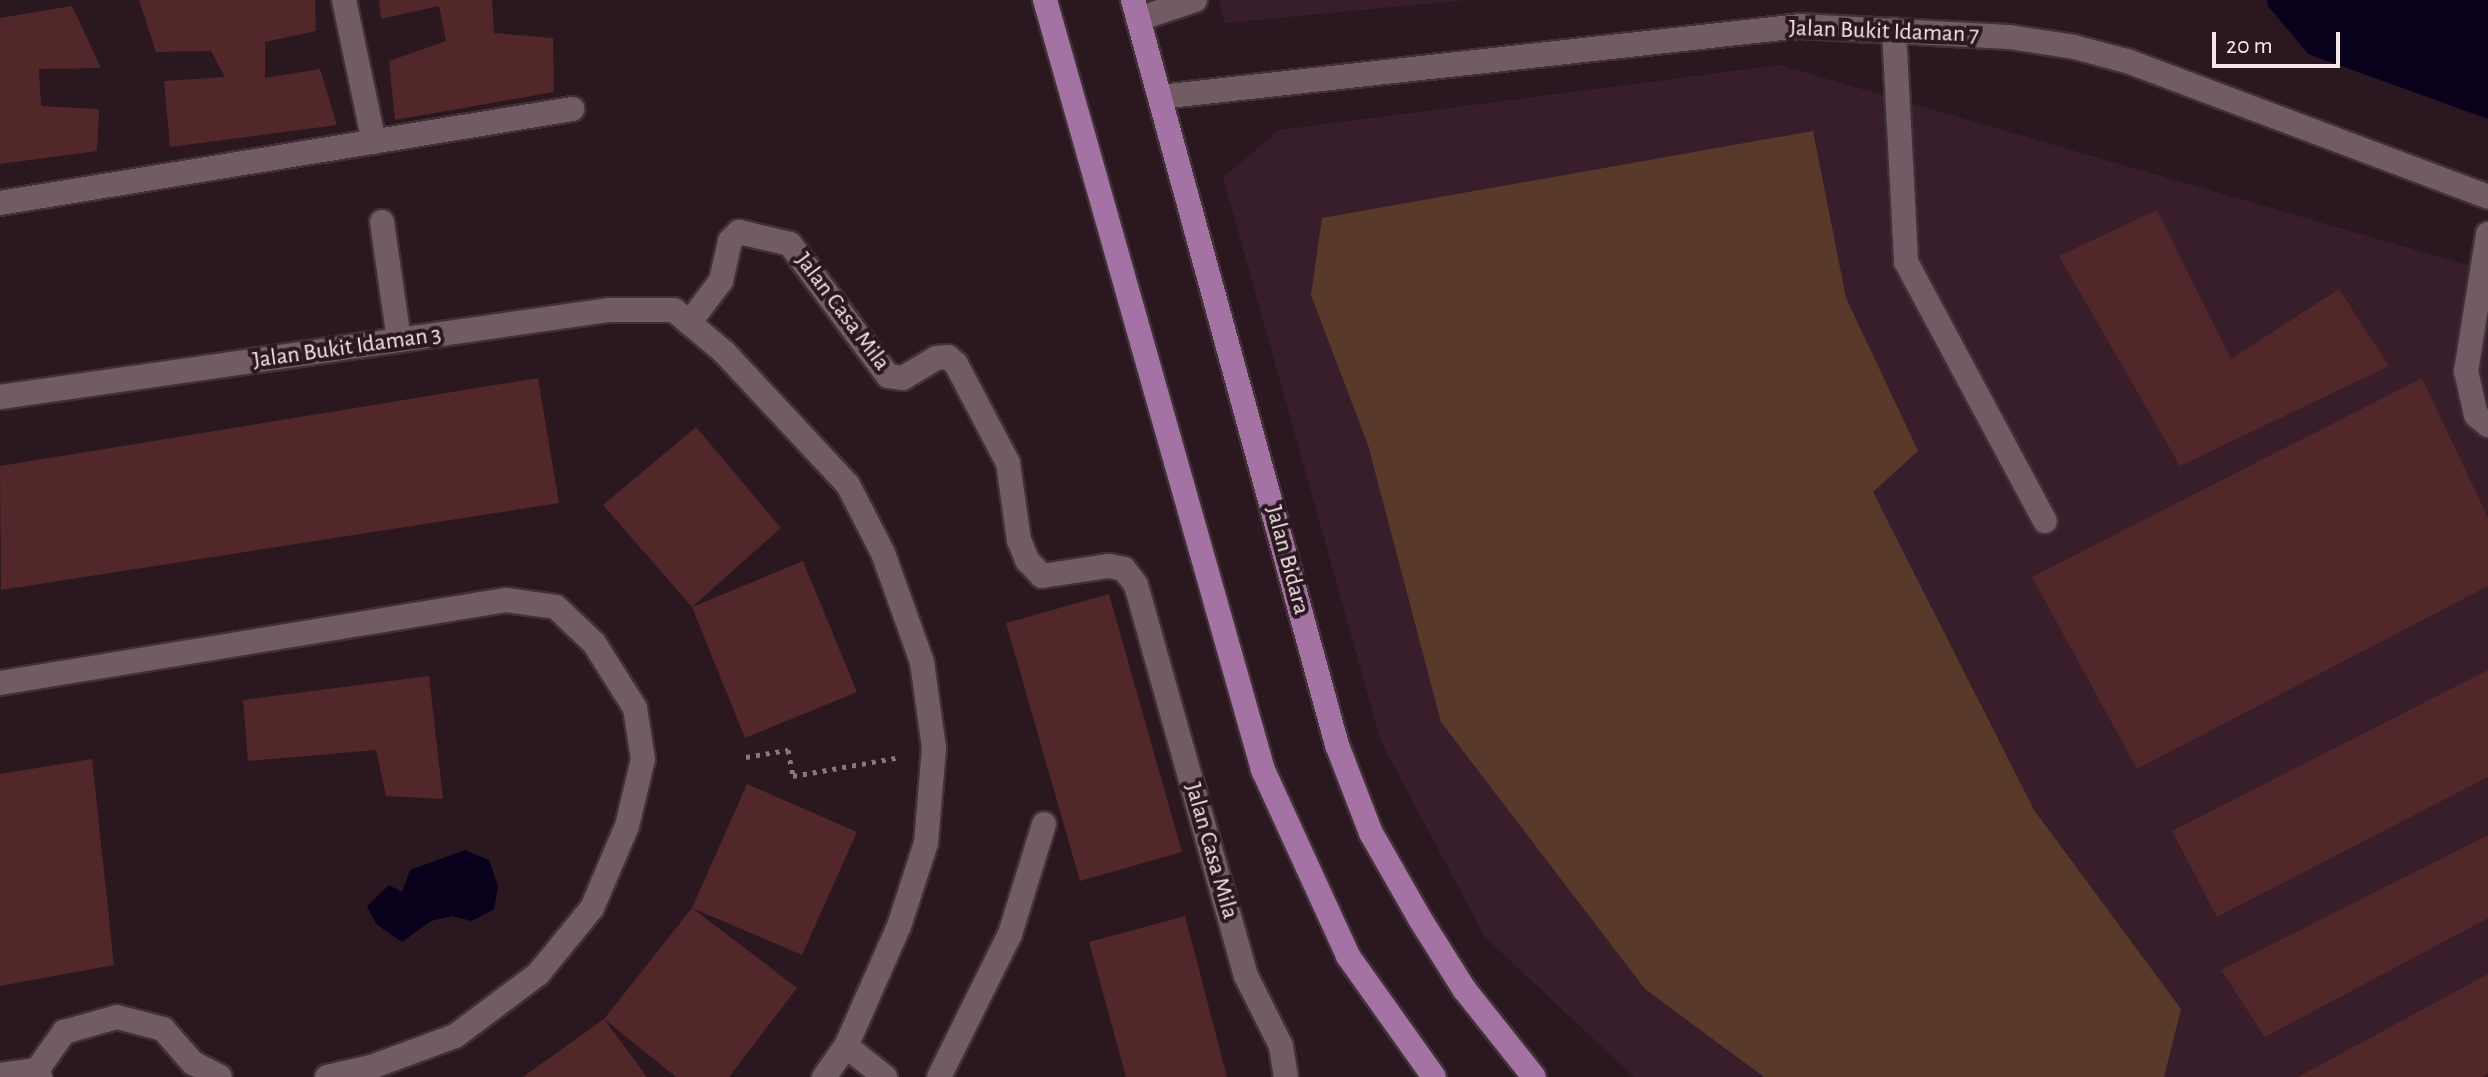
<!DOCTYPE html>
<style>
body{margin:0}
#map{position:relative;width:2488px;height:1077px;overflow:hidden;background:#2a1720;font-family:"Alegreya Sans",sans-serif}
div>[style]{position:absolute}
[style*='--x']{left:calc(var(--x)*1px);top:calc(var(--y)*1px);width:calc(var(--w)*1px);rotate:calc(var(--a)*1deg)}
.built>*{inset:0;background:#371e2a}
.green>*{inset:0;background:#593a2a}
.water>*{inset:0;background:#09011c}
.building>*{inset:0;background:#512729}
.path>*{height:5px;margin-top:-2.5px;transform-origin:0;background:repeating-linear-gradient(90deg,#88777e 0 4px,transparent 0 10px)}
.roads{filter:drop-shadow(2px 0 #3f3136) drop-shadow(-2px 0 #3f3136) drop-shadow(0 2px #3f3136) drop-shadow(0 -2px #3f3136)}
.minor>*{height:24px;margin:-12px;padding:0 12px;transform-origin:12px;border-radius:12px;background:#735b65}
.major>*{height:24px;margin:-12px;padding:0 12px;transform-origin:12px;border-radius:12px;background:#a472a3}
span{translate:-50% -50%;white-space:nowrap;text-align:center;line-height:1.15;-webkit-text-stroke:8px #2a1720;paint-order:stroke}
.street-label{font-size:24px;color:#f5e7ec}
.scale{position:absolute;left:2212px;top:32px;width:128px;height:36px;box-sizing:border-box;border:4px solid #f5e7ec;border-top:0;padding-left:10px;font-size:24px;line-height:28px;white-space:nowrap;color:#f5e7ec;-webkit-text-stroke:6px #2a1720;paint-order:stroke}
</style>
<div id="map">
<div class="built">
<i style="clip-path:polygon(1219px 0,1467px 0,1225px 23px)"></i>
<i style="clip-path:polygon(1779px 65px,2488px 271px,2488px 1077px,1634px 1077px,1485px 937px,1381px 742px,1223px 177px,1279px 130px)"></i>
</div>
<div class="green">
<i style="clip-path:polygon(1813px 131px,1846px 298px,1918px 451px,1873px 492px,2034px 810px,2181px 1009px,2164px 1077px,1764px 1077px,1645px 989px,1441px 722px,1368px 445px,1311px 295px,1322px 218px)"></i>
</div>
<div class="water">
<i style="clip-path:polygon(2267px 0,2488px 0,2488px 119px,2308px 54px,2268px 6px)"></i>
<i style="clip-path:polygon(465px 850px,489px 860px,498px 886px,494px 909px,472px 921px,452px 916px,431px 921px,402px 942px,376px 924px,367px 906px,389px 885px,402px 892px,410px 870px)"></i>
</div>
<div class="building">
<i style="clip-path:polygon(139px 0,315px 0,316px 31px,265px 42px,265px 78px,320px 69px,337px 125px,170px 147px,164px 81px,225px 77px,211px 51px,156px 52px)"></i>
<i style="clip-path:polygon(379px 0,492px 0,494px 33px,553px 38px,554px 92px,395px 120px,389px 61px,446px 41px,439px 6px,381px 19px)"></i>
<i style="clip-path:polygon(72px 6px,101px 68px,39px 69px,41px 106px,99px 109px,97px 151px,0 164px,0 18px)"></i>
<i style="clip-path:polygon(2157px 210px,2231px 359px,2339px 289px,2389px 366px,2180px 466px,2059px 256px)"></i>
<i style="clip-path:polygon(538px 378px,559px 503px,1px 590px,0 466px)"></i>
<i style="clip-path:polygon(2422px 378px,2488px 518px,2488px 586px,2137px 769px,2032px 577px)"></i>
<i style="clip-path:polygon(696px 427px,781px 528px,692px 607px,803px 561px,857px 692px,745px 738px,692px 607px,603px 505px)"></i>
<i style="clip-path:polygon(1109px 594px,1182px 852px,1080px 881px,1006px 623px)"></i>
<i style="clip-path:polygon(2488px 670px,2488px 777px,2217px 917px,2172px 831px)"></i>
<i style="clip-path:polygon(429px 676px,443px 799px,386px 796px,376px 750px,248px 761px,243px 700px)"></i>
<i style="clip-path:polygon(92px 759px,114px 965px,0 986px,0 774px)"></i>
<i style="clip-path:polygon(747px 784px,857px 832px,802px 955px,692px 908px)"></i>
<i style="clip-path:polygon(2488px 835px,2488px 918px,2265px 1037px,2221px 970px)"></i>
<i style="clip-path:polygon(692px 908px,797px 988px,729px 1077px,676px 1077px,604px 1019px,647px 1077px,523px 1077px,604px 1019px)"></i>
<i style="clip-path:polygon(1185px 916px,1227px 1077px,1126px 1077px,1089px 942px)"></i>
<i style="clip-path:polygon(2488px 974px,2488px 1073px,2482px 1077px,2298px 1077px)"></i>
</div>
<div class="path">
<i style="--x:746;--y:757;--w:43;--a:-9.5"></i>
<i style="--x:788;--y:750;--w:26;--a:79"></i>
<i style="--x:793;--y:776;--w:110;--a:-10"></i>
</div>
<div class="roads">
<div class="minor">
<i style="--x:344;--y:0;--w:145;--a:78.1"></i>
<i style="--x:1138;--y:19;--w:60;--a:-18.4"></i>
<i style="--x:1894;--y:30;--w:232;--a:87"></i>
<i style="--x:1906;--y:262;--w:294;--a:61.8"></i>
<i style="--x:1160;--y:97;--w:644;--a:-6.33"></i>
<i style="--x:1800;--y:26;--w:209;--a:3"></i>
<i style="--x:2009;--y:37;--w:66;--a:8.7"></i>
<i style="--x:2074;--y:47;--w:55;--a:14.8"></i>
<i style="--x:2127;--y:61;--w:386;--a:20.6"></i>
<i style="--x:0;--y:203;--w:580;--a:-9.33"></i>
<i style="--x:382;--y:222;--w:119;--a:81.8"></i>
<i style="--x:2488;--y:234;--w:139;--a:99.1"></i>
<i style="--x:2466;--y:371;--w:45;--a:77.2"></i>
<i style="--x:2476;--y:415;--w:16;--a:40"></i>
<i style="--x:689;--y:323;--w:53;--a:-52.7"></i>
<i style="--x:721;--y:281;--w:41;--a:-77.3"></i>
<i style="--x:730;--y:241;--w:13;--a:-45"></i>
<i style="--x:739;--y:232;--w:52;--a:13.2"></i>
<i style="--x:790;--y:244;--w:164;--a:53.4"></i>
<i style="--x:888;--y:376;--w:15;--a:8"></i>
<i style="--x:903;--y:378;--w:39;--a:-31"></i>
<i style="--x:936;--y:358;--w:12;--a:-5"></i>
<i style="--x:948;--y:357;--w:11;--a:41"></i>
<i style="--x:956;--y:364;--w:112;--a:62.3"></i>
<i style="--x:1008;--y:463;--w:78;--a:81.9"></i>
<i style="--x:1019;--y:540;--w:22;--a:68"></i>
<i style="--x:1027;--y:560;--w:22;--a:47"></i>
<i style="--x:1042;--y:576;--w:68;--a:-8.5"></i>
<i style="--x:1109;--y:566;--w:15;--a:11"></i>
<i style="--x:1124;--y:569;--w:20;--a:53"></i>
<i style="--x:1136;--y:585;--w:406;--a:74.3"></i>
<i style="--x:1246;--y:976;--w:78;--a:63.4"></i>
<i style="--x:1281;--y:1046;--w:31;--a:81"></i>
<i style="--x:0;--y:397;--w:614;--a:-8.14"></i>
<i style="--x:608;--y:310;--w:66;--a:0"></i>
<i style="--x:674;--y:310;--w:67;--a:40.1"></i>
<i style="--x:725;--y:353;--w:180;--a:47"></i>
<i style="--x:848;--y:485;--w:76;--a:62.8"></i>
<i style="--x:883;--y:553;--w:116;--a:70.3"></i>
<i style="--x:922;--y:662;--w:87;--a:82.1"></i>
<i style="--x:934;--y:748;--w:95;--a:94.8"></i>
<i style="--x:926;--y:843;--w:87;--a:108"></i>
<i style="--x:899;--y:926;--w:131;--a:113.8"></i>
<i style="--x:846;--y:1046;--w:38;--a:125"></i>
<i style="--x:0;--y:683;--w:513;--a:-9.32"></i>
<i style="--x:506;--y:600;--w:50;--a:8"></i>
<i style="--x:556;--y:607;--w:52;--a:43.5"></i>
<i style="--x:594;--y:643;--w:77;--a:57.8"></i>
<i style="--x:635;--y:708;--w:52;--a:81.1"></i>
<i style="--x:643;--y:759;--w:69;--a:103.4"></i>
<i style="--x:627;--y:826;--w:89;--a:113.1"></i>
<i style="--x:592;--y:908;--w:85;--a:129.3"></i>
<i style="--x:538;--y:974;--w:104;--a:143.2"></i>
<i style="--x:455;--y:1036;--w:90;--a:159.7"></i>
<i style="--x:371;--y:1067;--w:45;--a:167.2"></i>
<i style="--x:846;--y:1046;--w:50;--a:38.5"></i>
<i style="--x:0;--y:1075;--w:37;--a:-8"></i>
<i style="--x:40;--y:1077;--w:8;--a:-113"></i>
<i style="--x:37;--y:1070;--w:47;--a:-54.6"></i>
<i style="--x:64;--y:1032;--w:55;--a:-15.8"></i>
<i style="--x:117;--y:1017;--w:48;--a:14.6"></i>
<i style="--x:163;--y:1029;--w:45;--a:48.6"></i>
<i style="--x:193;--y:1063;--w:30;--a:27"></i>
<i style="--x:939;--y:1077;--w:160;--a:-63.6"></i>
<i style="--x:1010;--y:934;--w:115;--a:-72.8"></i>
</div>
<div class="major">
<i style="--x:1045;--y:0;--w:800;--a:74.19"></i>
<i style="--x:1263;--y:770;--w:205;--a:65.4"></i>
<i style="--x:1348;--y:956;--w:148;--a:54.6"></i>
<i style="--x:1133;--y:0;--w:772;--a:74.69"></i>
<i style="--x:1337;--y:745;--w:94;--a:68.9"></i>
<i style="--x:1371;--y:833;--w:99;--a:60.3"></i>
<i style="--x:1420;--y:919;--w:83;--a:57.8"></i>
<i style="--x:1464;--y:989;--w:112;--a:51.5"></i>
</div>
</div>
<div class="street-label">
<span style="left:1884px;top:32px;rotate:2deg">Jalan Bukit Idaman 7</span>
<span style="left:842px;top:312px;rotate:53deg">Jalan Casa Mila</span>
<span style="left:347px;top:348px;rotate:-8deg">Jalan Bukit Idaman 3</span>
<span style="left:1287px;top:560px;rotate:75deg">Jalan Bidara</span>
<span style="left:1211px;top:851px;rotate:74deg">Jalan Casa Mila</span>
</div>
<div class="scale">20 m</div>
</div>
